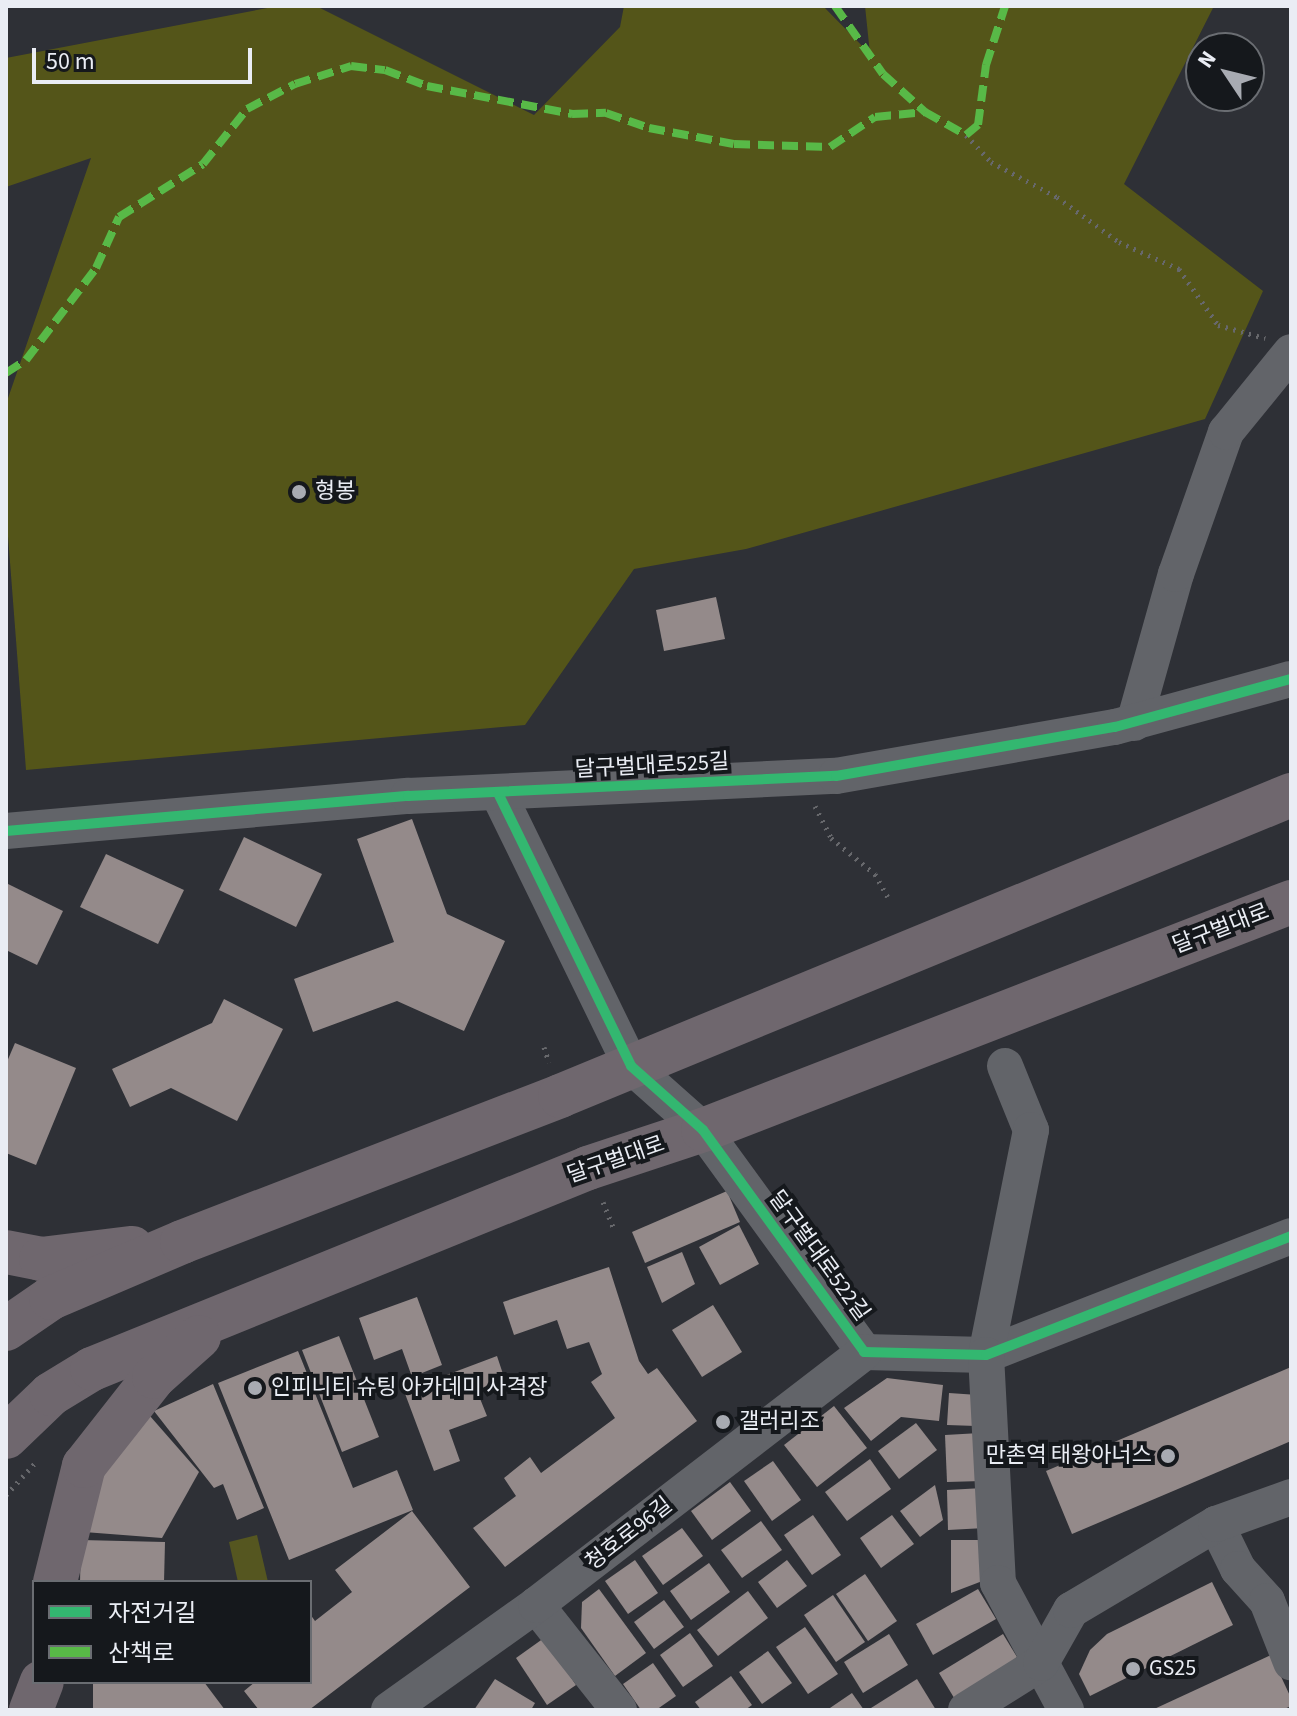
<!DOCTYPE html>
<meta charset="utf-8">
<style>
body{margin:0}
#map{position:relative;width:1297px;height:1716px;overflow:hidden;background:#2e3036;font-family:"Source Sans 3","Noto Sans KR",sans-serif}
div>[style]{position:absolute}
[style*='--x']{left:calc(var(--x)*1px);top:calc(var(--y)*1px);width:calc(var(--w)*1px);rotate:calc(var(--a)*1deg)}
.green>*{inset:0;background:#555620}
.forest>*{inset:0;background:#545519}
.building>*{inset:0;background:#948a8a}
.path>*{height:5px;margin-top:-2.5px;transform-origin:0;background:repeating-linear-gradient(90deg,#67686c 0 2px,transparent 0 8px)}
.minor>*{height:36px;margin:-18px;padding:0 18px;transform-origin:18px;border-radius:18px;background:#626469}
.major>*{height:44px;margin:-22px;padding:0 22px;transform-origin:22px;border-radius:22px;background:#6f676e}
.quiet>*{height:8px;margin-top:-4px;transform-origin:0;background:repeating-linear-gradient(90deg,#58b947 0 16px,transparent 0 24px)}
.cycleway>*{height:10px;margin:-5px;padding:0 5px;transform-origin:5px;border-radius:5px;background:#33b770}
.dots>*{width:22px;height:22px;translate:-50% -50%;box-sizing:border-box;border:4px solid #15181c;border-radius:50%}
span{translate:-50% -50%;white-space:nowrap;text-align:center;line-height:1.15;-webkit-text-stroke:8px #15181c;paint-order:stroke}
.poi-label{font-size:22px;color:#eaedf4}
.left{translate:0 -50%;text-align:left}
.right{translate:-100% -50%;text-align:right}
.street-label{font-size:22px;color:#eaedf4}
.frame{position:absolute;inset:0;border:8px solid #eaedf4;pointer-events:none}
.legend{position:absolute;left:32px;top:1580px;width:280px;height:104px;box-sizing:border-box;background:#15181c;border:2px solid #6a6d72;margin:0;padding:10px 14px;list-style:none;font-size:24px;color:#eaedf4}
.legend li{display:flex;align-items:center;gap:16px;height:40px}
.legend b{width:40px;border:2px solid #6a6d72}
.north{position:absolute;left:1185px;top:32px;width:80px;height:80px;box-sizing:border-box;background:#15181c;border:2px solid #6a6d72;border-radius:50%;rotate:305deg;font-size:22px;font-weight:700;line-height:32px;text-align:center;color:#eaedf4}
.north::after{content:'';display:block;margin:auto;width:28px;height:36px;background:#a8abb2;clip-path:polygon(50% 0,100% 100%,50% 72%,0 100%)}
.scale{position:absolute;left:32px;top:48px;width:220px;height:36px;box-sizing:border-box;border:4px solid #eaedf4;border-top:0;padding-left:10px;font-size:24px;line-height:28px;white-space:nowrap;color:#eaedf4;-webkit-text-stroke:6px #15181c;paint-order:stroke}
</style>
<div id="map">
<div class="green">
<i style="clip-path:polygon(257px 1535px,268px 1582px,238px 1582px,229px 1542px)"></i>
</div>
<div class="forest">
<i style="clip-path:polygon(278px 6px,316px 6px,534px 115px,620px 27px,624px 6px,823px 6px,870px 54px,865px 6px,1214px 6px,1124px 184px,1263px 291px,1205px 419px,746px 549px,634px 569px,525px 725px,26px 770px,6px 510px,6px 404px,91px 158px,6px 187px,6px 58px)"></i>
</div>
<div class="building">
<i style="clip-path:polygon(716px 597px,725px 639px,664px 651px,656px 610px)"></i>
<i style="clip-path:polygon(412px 819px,447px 914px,505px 941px,464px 1031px,397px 1001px,313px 1032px,294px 979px,394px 942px,357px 839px)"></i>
<i style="clip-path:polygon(244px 837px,322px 874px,296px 927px,219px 890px)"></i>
<i style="clip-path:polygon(106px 854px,184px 890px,158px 944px,80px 907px)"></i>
<i style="clip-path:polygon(6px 883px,63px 911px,37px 965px,6px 950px)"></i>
<i style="clip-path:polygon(224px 999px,283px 1029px,237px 1121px,171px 1088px,130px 1107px,112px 1069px,212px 1023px)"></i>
<i style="clip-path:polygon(15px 1043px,76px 1068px,36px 1165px,6px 1153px,6px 1064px)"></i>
<i style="clip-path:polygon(727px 1191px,740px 1222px,645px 1263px,632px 1232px)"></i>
<i style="clip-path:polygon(739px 1225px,759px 1264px,720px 1285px,699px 1247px)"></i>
<i style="clip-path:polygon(682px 1252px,695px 1284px,662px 1303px,647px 1267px)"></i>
<i style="clip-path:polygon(609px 1267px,639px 1361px,648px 1374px,657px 1368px,697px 1421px,505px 1567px,473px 1528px,516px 1496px,504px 1478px,530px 1457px,541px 1473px,615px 1418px,591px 1382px,602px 1374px,589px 1342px,567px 1349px,557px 1320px,514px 1335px,503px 1302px)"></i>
<i style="clip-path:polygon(417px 1297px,442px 1365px,412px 1377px,402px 1349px,374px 1360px,359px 1318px)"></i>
<i style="clip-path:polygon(713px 1305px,742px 1352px,702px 1377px,672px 1330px)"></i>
<i style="clip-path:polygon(339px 1336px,379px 1437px,342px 1452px,302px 1350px)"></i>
<i style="clip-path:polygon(298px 1351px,353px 1488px,397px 1470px,413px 1510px,289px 1560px,218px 1383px)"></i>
<i style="clip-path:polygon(497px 1356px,505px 1380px,477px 1391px,487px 1416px,449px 1430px,460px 1461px,434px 1471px,404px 1391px)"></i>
<i style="clip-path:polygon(1291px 1367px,1291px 1441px,1072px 1534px,1046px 1471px)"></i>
<i style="clip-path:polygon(887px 1378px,943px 1385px,939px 1421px,901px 1417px,871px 1441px,844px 1408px)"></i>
<i style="clip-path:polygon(213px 1384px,264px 1508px,237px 1520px,223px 1484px,214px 1488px,154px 1411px)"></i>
<i style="clip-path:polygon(949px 1393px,978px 1395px,976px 1426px,947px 1425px)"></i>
<i style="clip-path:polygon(834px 1406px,867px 1448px,817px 1487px,784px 1445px)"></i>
<i style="clip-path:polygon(150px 1416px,199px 1472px,162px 1538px,84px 1532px,104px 1470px)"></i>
<i style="clip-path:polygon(916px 1423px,937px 1450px,899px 1479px,878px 1451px)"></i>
<i style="clip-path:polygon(980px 1433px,982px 1481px,947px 1482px,945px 1435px)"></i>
<i style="clip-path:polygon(870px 1459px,891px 1489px,847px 1521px,825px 1492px)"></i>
<i style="clip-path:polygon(773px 1461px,801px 1500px,772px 1521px,744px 1481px)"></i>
<i style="clip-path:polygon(730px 1482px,751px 1511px,712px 1540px,691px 1511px)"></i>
<i style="clip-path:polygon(935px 1485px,943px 1520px,920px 1537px,900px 1511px)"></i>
<i style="clip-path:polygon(983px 1488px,985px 1528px,948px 1530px,947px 1490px)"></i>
<i style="clip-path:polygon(412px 1511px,470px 1587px,309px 1710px,259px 1710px,244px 1691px,255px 1682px,310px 1682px,310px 1614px,315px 1621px,352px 1592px,335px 1570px)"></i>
<i style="clip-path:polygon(813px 1515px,841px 1555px,812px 1575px,784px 1535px)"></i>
<i style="clip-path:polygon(892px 1515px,914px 1544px,881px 1568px,860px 1538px)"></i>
<i style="clip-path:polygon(761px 1521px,782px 1550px,742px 1578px,721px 1550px)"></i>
<i style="clip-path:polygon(682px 1528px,703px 1556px,663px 1585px,642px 1556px)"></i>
<i style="clip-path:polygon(81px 1540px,165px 1542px,164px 1582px,80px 1582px)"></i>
<i style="clip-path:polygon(951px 1540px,984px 1540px,985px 1580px,951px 1593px)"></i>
<i style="clip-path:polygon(635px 1560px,658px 1593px,628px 1614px,605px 1581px)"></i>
<i style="clip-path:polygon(787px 1560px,807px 1586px,777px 1608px,758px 1582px)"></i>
<i style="clip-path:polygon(709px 1563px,730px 1592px,691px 1620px,670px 1591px)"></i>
<i style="clip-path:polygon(865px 1574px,897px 1621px,868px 1641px,836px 1594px)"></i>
<i style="clip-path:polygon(1212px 1582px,1233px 1625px,1090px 1696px,1079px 1674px,1090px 1650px,1107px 1634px)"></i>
<i style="clip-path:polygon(599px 1589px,646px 1653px,615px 1676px,581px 1628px,582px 1602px)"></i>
<i style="clip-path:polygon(978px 1589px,996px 1619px,933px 1655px,916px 1624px)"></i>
<i style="clip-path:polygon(748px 1591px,768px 1618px,718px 1656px,697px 1630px)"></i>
<i style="clip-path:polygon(833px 1595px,865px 1642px,836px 1662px,804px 1615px)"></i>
<i style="clip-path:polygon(664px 1600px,684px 1627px,654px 1649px,634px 1622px)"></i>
<i style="clip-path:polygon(805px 1627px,838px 1674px,808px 1694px,776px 1647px)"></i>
<i style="clip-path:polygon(690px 1633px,713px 1666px,683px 1687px,660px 1655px)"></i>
<i style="clip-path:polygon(889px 1634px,908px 1665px,863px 1693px,844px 1662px)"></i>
<i style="clip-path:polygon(1003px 1634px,1017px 1657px,959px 1706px,939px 1673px)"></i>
<i style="clip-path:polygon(544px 1638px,576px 1685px,547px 1705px,516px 1658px)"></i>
<i style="clip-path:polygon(768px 1651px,792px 1683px,762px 1704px,739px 1672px)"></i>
<i style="clip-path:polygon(1271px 1655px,1291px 1698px,1291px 1706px,1282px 1710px,1152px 1710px)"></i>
<i style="clip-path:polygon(653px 1663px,676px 1696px,656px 1710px,641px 1710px,623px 1684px)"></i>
<i style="clip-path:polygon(731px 1676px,752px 1705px,745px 1710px,701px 1710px,695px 1702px)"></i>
<i style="clip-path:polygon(495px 1679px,535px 1703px,531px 1710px,474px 1710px)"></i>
<i style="clip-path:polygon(917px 1679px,936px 1710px,873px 1710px,871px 1708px)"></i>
<i style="clip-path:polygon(93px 1682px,204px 1682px,225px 1710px,93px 1710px)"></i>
<i style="clip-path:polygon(852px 1693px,864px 1710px,827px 1710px)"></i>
</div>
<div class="path">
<i style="--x:966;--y:135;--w:37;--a:47"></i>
<i style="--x:991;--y:162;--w:75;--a:27.9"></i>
<i style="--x:1057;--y:197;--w:77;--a:36"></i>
<i style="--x:1119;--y:242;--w:66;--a:24.2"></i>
<i style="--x:1179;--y:269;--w:68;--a:55.1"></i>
<i style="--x:1218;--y:325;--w:49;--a:15.5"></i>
<i style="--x:815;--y:806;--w:36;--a:63"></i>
<i style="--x:831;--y:838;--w:57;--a:39.3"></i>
<i style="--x:875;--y:874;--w:26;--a:61"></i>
<i style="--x:544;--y:1047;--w:16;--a:72"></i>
<i style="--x:603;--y:1202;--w:29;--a:68"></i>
<i style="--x:6;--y:1495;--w:43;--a:-47.8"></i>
</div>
<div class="minor">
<i style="--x:1134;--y:723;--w:155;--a:-74.3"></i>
<i style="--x:1176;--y:574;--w:151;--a:-70.6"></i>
<i style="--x:1226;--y:432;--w:103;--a:-50.9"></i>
<i style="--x:499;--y:795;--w:301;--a:64"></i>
<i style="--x:631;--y:1066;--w:96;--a:41.6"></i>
<i style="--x:703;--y:1130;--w:274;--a:54"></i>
<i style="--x:864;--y:1352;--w:122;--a:1.4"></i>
<i style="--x:986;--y:1355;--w:327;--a:-21.3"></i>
<i style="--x:6;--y:831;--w:404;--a:-5"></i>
<i style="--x:408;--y:796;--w:428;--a:-2.7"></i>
<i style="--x:836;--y:776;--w:283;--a:-10"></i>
<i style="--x:1115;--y:727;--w:182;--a:-15.3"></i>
<i style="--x:1005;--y:1066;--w:69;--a:67.9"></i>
<i style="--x:1031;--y:1130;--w:229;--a:101.3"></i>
<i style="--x:986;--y:1355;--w:228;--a:87"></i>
<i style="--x:998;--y:1583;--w:144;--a:61.8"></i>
<i style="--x:1216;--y:1524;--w:50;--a:63.9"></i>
<i style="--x:1238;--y:1569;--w:43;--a:47.8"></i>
<i style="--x:1267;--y:1601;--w:66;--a:68.5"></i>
<i style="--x:536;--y:1605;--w:134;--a:51.7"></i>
<i style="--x:389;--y:1710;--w:181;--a:-35.5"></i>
<i style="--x:536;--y:1605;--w:414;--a:-37.6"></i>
<i style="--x:966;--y:1710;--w:89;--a:-32.1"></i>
<i style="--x:1041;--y:1663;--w:61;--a:-60.5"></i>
<i style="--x:1071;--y:1610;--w:169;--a:-30.7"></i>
<i style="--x:1216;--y:1524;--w:80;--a:-19.8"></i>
</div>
<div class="major">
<i style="--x:6;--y:1252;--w:36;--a:11"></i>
<i style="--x:41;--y:1259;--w:92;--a:-6.9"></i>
<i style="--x:6;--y:1329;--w:55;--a:-34.6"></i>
<i style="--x:51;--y:1298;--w:142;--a:-23.1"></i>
<i style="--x:182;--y:1242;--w:405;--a:-21.1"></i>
<i style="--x:560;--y:1096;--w:791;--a:-22.38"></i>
<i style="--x:6;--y:1437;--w:62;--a:-43.7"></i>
<i style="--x:51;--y:1394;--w:48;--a:-31.4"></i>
<i style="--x:92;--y:1369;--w:535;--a:-22.06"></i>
<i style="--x:588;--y:1168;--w:121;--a:-18.3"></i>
<i style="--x:703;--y:1130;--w:631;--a:-21.19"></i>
<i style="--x:55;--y:1582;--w:120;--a:-76"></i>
<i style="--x:84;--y:1466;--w:113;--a:-51.8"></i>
<i style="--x:154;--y:1377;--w:60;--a:-41.6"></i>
<i style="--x:31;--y:1710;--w:30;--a:-69"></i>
</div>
<div class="quiet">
<i style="--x:835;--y:6;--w:83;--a:54.8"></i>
<i style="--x:883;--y:74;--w:57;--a:42.1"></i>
<i style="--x:6;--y:373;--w:24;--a:-33"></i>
<i style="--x:26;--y:360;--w:116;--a:-52.7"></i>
<i style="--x:96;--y:268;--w:56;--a:-65.7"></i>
<i style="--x:119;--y:217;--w:99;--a:-32.2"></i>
<i style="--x:203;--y:164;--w:70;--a:-51.3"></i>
<i style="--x:247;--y:109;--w:54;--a:-27.5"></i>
<i style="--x:295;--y:84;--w:59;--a:-17.8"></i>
<i style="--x:351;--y:66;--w:34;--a:7"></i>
<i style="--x:385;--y:70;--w:45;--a:20.9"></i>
<i style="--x:427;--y:86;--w:148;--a:10.9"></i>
<i style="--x:572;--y:114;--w:34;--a:-2"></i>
<i style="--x:606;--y:113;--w:46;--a:19.2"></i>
<i style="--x:649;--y:128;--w:86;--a:10.7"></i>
<i style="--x:734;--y:144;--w:96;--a:1.8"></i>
<i style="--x:830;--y:147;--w:54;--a:-33.7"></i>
<i style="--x:875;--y:117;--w:50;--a:-5.7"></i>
<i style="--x:925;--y:112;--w:47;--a:29.3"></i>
<i style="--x:966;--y:135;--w:16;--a:-40"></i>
<i style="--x:978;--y:125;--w:61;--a:-82.4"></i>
<i style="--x:986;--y:65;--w:62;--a:-72.1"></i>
</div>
<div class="cycleway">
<i style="--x:499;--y:795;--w:301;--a:64"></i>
<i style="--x:631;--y:1066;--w:96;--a:41.6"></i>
<i style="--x:703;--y:1130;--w:274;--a:54"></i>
<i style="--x:864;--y:1352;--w:122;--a:1.4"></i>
<i style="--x:986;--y:1355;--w:327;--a:-21.3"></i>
<i style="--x:6;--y:831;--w:404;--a:-5"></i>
<i style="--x:408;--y:796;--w:428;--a:-2.7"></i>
<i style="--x:836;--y:776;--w:283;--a:-10"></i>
<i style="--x:1115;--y:727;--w:182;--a:-15.3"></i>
</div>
<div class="dots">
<i style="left:299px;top:492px;background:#a8abb2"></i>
<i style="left:255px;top:1388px;background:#a8abb2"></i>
<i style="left:723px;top:1422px;background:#a8abb2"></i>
<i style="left:1168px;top:1456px;background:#a8abb2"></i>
<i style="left:1133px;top:1669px;background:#a8abb2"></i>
</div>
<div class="poi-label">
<span class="left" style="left:315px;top:492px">형봉</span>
<span class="left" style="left:271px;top:1388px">인피니티 슈팅 아카데미 사격장</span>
<span class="left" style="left:739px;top:1422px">갤러리조</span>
<span class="right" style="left:1152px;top:1456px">만촌역 태왕아너스</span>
<span class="left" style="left:1149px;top:1669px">GS25</span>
</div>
<div class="street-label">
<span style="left:652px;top:766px;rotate:-3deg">달구벌대로525길</span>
<span style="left:1221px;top:929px;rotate:-21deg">달구벌대로</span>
<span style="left:616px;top:1160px;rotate:-19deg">달구벌대로</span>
<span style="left:819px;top:1256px;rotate:54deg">달구벌대로522길</span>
<span style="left:629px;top:1534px;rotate:-38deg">청호로96길</span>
</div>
<div class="frame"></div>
<ul class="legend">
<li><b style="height:10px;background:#33b770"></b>자전거길</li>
<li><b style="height:10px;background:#58b947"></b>산책로</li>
</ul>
<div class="north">N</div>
<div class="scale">50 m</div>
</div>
